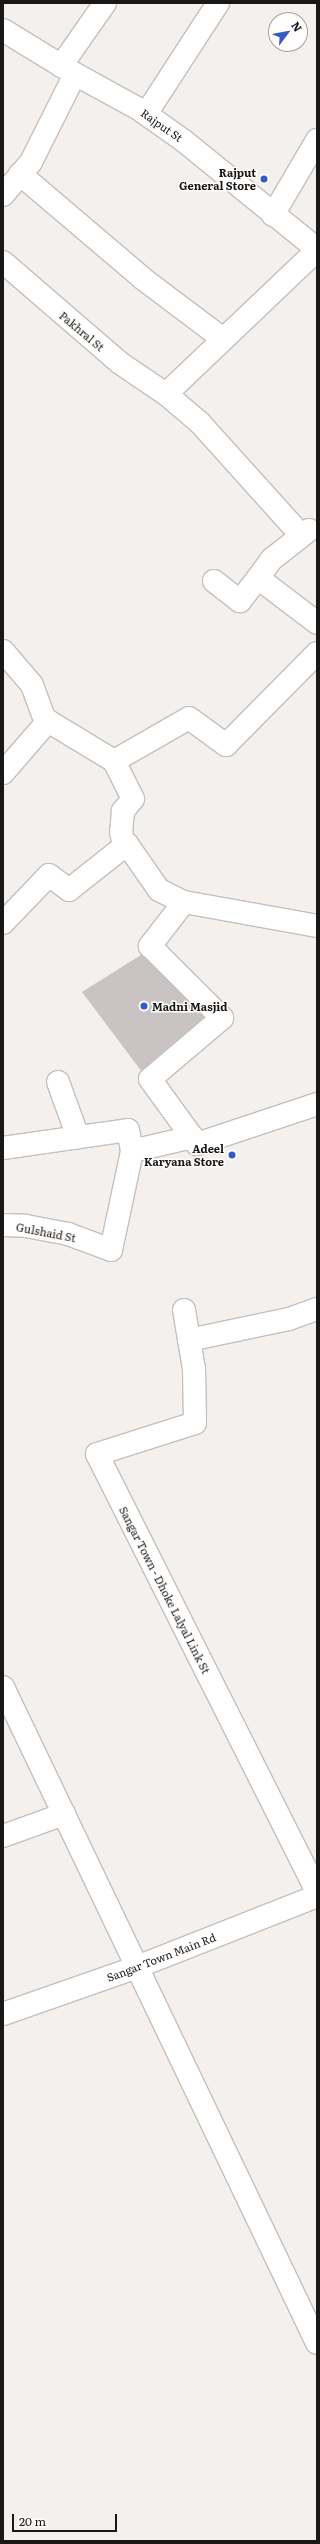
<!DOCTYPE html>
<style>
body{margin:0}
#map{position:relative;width:320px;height:2544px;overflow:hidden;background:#f4f0ed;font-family:Literata,serif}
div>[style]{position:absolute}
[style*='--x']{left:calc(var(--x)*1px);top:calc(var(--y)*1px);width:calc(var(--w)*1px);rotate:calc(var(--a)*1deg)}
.building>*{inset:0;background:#c9c4c3}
.roads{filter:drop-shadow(1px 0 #c4c0bd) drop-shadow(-1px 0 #c4c0bd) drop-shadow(0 1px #c4c0bd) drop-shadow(0 -1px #c4c0bd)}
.minor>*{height:22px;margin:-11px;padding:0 11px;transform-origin:11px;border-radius:11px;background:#fff}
.tertiary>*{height:22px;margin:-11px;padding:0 11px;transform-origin:11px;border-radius:11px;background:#fff}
.dots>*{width:11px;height:11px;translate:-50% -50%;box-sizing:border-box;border:2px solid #fffefd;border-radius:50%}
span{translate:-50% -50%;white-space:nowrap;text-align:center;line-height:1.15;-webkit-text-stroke:3px #fffefd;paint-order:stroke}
.street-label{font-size:11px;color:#191816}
.poi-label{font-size:11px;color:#191816;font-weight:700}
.right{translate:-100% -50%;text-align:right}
.left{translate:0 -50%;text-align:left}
.frame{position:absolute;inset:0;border:4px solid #191816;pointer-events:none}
.north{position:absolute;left:268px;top:12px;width:40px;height:40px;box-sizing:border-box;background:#fffefd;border:1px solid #a3a2a1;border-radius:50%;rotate:58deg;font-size:11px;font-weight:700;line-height:16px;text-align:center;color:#191816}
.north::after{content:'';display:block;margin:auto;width:14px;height:18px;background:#345aca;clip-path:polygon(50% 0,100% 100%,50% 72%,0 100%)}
.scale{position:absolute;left:12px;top:2514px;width:105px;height:18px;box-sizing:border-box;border:2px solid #191816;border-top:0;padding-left:5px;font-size:12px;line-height:14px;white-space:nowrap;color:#191816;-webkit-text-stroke:3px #fffefd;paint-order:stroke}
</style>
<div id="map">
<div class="building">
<i style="clip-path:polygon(144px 953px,208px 1020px,145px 1076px,82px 992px)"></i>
</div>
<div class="roads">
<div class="minor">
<i style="--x:3;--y:30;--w:84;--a:31.4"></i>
<i style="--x:75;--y:74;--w:73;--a:28.7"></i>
<i style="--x:139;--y:109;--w:55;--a:35.4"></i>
<i style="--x:184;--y:141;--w:171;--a:39.1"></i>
<i style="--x:61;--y:66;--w:77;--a:-55.1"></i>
<i style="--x:146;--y:114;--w:132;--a:-57"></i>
<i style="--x:20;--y:174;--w:160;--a:40.4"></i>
<i style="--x:142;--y:278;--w:101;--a:37"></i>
<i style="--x:3;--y:195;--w:43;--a:-49.7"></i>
<i style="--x:31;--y:162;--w:98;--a:-63.4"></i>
<i style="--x:273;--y:215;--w:87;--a:-59.6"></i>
<i style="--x:3;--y:262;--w:155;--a:40.8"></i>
<i style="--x:120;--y:363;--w:55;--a:34"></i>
<i style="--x:166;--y:394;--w:45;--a:40.5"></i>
<i style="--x:200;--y:423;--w:151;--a:48"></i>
<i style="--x:166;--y:394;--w:209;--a:-43.6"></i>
<i style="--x:258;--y:578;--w:24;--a:-54"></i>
<i style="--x:272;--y:559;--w:47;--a:-38.1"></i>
<i style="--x:214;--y:581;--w:33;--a:38"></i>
<i style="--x:240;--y:601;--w:29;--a:-52"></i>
<i style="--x:258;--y:578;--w:74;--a:37.3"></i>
<i style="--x:3;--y:651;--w:45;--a:49.5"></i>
<i style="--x:32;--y:685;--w:40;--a:69.8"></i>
<i style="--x:114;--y:761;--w:86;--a:-29.8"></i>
<i style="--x:189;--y:718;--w:46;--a:36.1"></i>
<i style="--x:226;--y:745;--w:129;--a:-45.3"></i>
<i style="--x:114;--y:761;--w:42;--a:63.4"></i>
<i style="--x:133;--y:799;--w:16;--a:130"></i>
<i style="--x:123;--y:811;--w:21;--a:95"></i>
<i style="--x:121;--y:832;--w:14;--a:78"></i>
<i style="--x:3;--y:773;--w:69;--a:-49.1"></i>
<i style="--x:48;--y:721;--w:77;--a:31.2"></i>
<i style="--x:184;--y:902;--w:56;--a:127.7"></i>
<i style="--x:150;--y:946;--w:102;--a:45"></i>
<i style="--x:222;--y:1018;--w:94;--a:139.7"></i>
<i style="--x:150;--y:1079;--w:80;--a:54.1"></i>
<i style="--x:197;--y:1144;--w:126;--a:-18.4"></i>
<i style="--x:3;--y:923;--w:66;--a:-46.2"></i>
<i style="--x:49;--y:875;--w:25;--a:37"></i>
<i style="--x:69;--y:890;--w:74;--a:-38.4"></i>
<i style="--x:127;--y:844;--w:56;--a:55.2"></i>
<i style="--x:159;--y:890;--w:28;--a:26"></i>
<i style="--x:184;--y:902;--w:135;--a:10.2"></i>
<i style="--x:58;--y:1082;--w:59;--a:70"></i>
<i style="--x:3;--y:1148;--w:126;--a:-8.2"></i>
<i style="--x:128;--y:1130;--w:21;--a:79"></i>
<i style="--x:3;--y:1225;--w:23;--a:2"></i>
<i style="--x:26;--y:1226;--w:43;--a:10.8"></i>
<i style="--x:68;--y:1234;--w:46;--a:20.4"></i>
<i style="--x:111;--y:1250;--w:101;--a:-78"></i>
<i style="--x:132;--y:1151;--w:62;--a:-13.1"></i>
<i style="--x:184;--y:1310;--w:60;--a:80.4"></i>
<i style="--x:194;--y:1369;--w:54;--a:88.9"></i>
<i style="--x:195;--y:1423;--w:103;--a:162.4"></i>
<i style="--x:97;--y:1454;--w:490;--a:63.3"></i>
<i style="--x:189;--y:1340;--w:102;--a:-11.9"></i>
<i style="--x:289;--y:1319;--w:30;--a:-20"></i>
<i style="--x:3;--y:1687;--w:727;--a:64.42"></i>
<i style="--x:3;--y:1836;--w:65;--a:-19.8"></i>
</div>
<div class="tertiary">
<i style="--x:3;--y:2014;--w:142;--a:-19.3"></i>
<i style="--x:137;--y:1967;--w:193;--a:-21.5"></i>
</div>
</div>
<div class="dots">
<i style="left:264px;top:179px;background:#345aca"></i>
<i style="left:144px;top:1006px;background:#345aca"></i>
<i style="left:232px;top:1155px;background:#345aca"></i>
</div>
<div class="street-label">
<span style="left:162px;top:125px;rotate:35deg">Rajput St</span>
<span style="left:82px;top:331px;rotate:40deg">Pakhral St</span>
<span style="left:46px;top:1232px;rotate:11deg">Gulshaid St</span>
<span style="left:165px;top:1590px;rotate:63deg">Sangar Town - Dhoke Lalyal Link St</span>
<span style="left:161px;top:1957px;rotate:-21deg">Sangar Town Main Rd</span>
</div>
<div class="poi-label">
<span class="right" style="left:256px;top:179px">Rajput<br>General Store</span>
<span class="left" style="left:152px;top:1006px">Madni Masjid</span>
<span class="right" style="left:224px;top:1155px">Adeel<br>Karyana Store</span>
</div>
<div class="frame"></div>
<div class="north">N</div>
<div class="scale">20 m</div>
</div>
